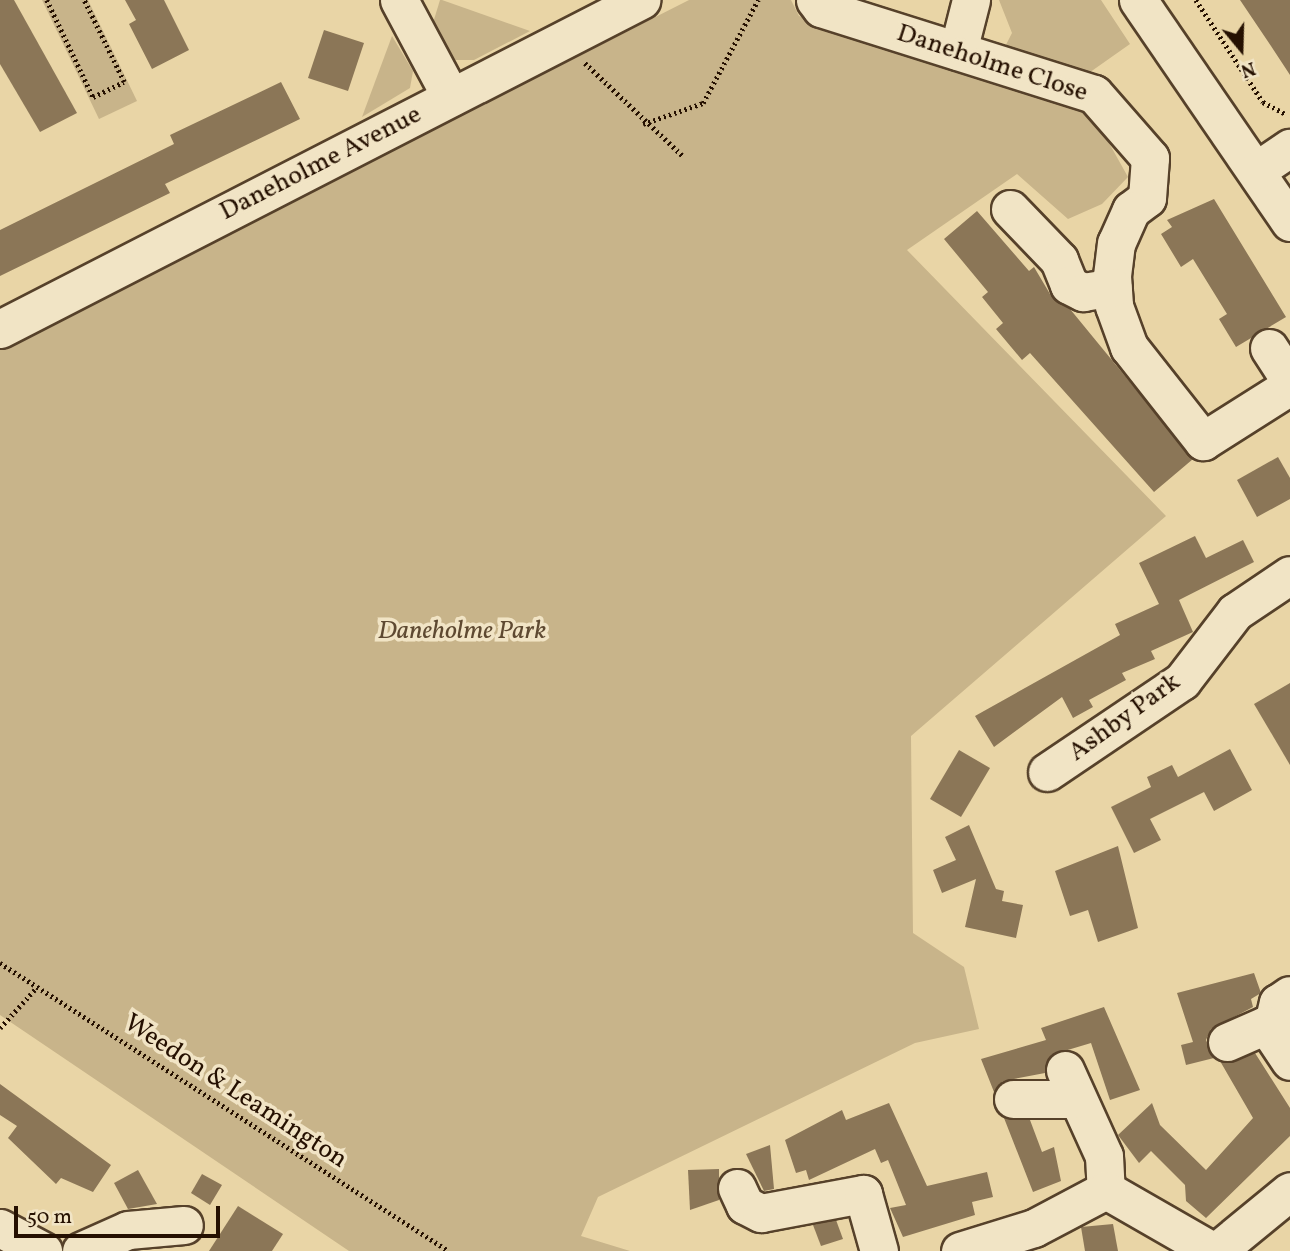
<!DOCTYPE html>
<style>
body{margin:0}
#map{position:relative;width:1290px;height:1251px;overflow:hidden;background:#e9d5a6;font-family:Vollkorn,serif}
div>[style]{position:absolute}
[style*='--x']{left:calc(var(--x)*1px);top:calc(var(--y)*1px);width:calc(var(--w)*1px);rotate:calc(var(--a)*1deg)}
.green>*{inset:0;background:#c8b48a}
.building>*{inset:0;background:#8b7657}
.path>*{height:4.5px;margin-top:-2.25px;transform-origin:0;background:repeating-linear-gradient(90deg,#251001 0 2px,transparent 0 5.5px)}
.roads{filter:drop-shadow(2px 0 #56412a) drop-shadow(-2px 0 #56412a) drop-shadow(0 2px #56412a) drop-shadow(0 -2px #56412a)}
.minor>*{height:37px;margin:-18.5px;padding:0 18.5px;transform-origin:18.5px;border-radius:18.5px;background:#f1e4c5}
span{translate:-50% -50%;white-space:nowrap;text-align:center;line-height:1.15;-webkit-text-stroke:7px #f1e4c5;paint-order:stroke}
.street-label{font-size:26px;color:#251001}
.park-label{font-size:26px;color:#5e4931;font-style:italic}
.north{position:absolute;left:1206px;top:14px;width:70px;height:70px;-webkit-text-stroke:5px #f1e4c5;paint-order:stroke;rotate:161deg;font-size:19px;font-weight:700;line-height:28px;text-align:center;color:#251001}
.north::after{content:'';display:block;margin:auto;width:24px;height:32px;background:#251001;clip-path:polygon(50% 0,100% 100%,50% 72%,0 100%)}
.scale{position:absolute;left:14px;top:1206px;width:206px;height:32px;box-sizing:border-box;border:4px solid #251001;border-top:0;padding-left:9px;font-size:21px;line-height:24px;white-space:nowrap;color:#251001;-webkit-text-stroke:5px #f1e4c5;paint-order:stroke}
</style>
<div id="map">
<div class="green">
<i style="clip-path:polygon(42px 0,88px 0,137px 101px,99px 119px)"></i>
<i style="clip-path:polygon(440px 0,442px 0,530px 31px,474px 60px,443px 60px,429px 36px)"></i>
<i style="clip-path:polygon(689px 0,791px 0,799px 16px,989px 78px,1012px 33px,999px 0,1101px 0,1130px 44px,1086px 75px,1109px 143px,1128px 177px,1102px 204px,1068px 219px,1017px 174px,907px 250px,1166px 516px,911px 736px,913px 933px,964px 967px,979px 1029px,915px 1043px,598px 1197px,581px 1236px,630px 1251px,349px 1251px,0 1015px,0 349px)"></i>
<i style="clip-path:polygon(392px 36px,413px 71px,410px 88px,362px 117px)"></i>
</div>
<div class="building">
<i style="clip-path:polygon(0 0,14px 0,77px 113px,40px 132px,0 64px)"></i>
<i style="clip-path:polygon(125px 0,164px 0,189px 50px,152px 69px,129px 24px,136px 20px)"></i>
<i style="clip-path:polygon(1240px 0,1290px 0,1290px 75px,1271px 46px)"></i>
<i style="clip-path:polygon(324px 30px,364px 43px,348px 91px,308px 78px)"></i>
<i style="clip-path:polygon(281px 82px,300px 119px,165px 184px,170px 193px,0 276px,0 230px,174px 144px,170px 135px)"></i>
<i style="clip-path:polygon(1214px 199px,1286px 317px,1236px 347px,1219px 319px,1227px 314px,1193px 259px,1181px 267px,1161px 234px,1172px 227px,1167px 220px)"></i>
<i style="clip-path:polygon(977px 211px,1029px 271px,1034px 267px,1050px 294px,1070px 309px,1193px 459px,1154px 492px,1030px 353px,1022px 360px,996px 329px,1003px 323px,982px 297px,988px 292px,944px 239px)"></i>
<i style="clip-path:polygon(1278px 457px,1290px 478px,1290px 499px,1257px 517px,1237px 480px)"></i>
<i style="clip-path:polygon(1195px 536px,1206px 558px,1243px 540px,1254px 562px,1179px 600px,1193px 632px,1151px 651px,1155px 659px,1122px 673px,1126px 680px,1089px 700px,1093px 707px,1073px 718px,1062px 697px,994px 747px,975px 716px,1120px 635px,1115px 624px,1159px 604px,1139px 563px)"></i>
<i style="clip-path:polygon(1290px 683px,1290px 765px,1254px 704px)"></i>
<i style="clip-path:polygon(1230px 749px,1252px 790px,1214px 811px,1204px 792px,1150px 819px,1161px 840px,1134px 853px,1111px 807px,1151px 787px,1147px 777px,1172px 765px,1178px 777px)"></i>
<i style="clip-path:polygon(959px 750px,990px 768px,961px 817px,930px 799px)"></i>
<i style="clip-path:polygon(969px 825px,996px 889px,1004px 891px,1002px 901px,1023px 905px,1016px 938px,965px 927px,976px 879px,942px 893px,933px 870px,956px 860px,945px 837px)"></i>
<i style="clip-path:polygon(1118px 846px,1138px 928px,1098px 942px,1088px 910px,1070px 916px,1055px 871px)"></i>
<i style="clip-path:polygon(1254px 973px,1261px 993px,1251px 999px,1253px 1007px,1211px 1029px,1206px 1040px,1214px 1058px,1186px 1065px,1181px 1045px,1193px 1042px,1177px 993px)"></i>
<i style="clip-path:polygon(1104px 1007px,1140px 1090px,1110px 1100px,1091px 1043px,1051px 1055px,1046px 1042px,1051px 1055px,1045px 1073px,1003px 1081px,994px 1092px,981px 1059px,1046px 1040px,1041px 1028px)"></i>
<i style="clip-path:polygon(1255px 1053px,1290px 1108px,1290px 1136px,1206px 1218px,1186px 1201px,1185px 1185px,1151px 1151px,1139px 1163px,1118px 1135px,1152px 1103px,1160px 1125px,1206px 1170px,1253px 1118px,1220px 1061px)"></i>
<i style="clip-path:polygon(0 1084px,111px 1165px,93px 1192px,61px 1178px,56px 1184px,8px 1138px,17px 1126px,0 1115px)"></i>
<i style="clip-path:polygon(889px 1103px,927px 1186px,987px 1172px,993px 1197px,972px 1202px,975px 1215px,903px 1237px,890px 1208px,906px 1205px,888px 1160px,881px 1163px,875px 1149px,809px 1180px,806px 1170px,796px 1173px,785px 1140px,842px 1110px,846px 1120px)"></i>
<i style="clip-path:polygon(1004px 1118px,1030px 1120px,1042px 1152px,1054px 1147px,1061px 1181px,1033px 1192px)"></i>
<i style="clip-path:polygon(770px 1145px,774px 1189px,764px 1191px,746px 1154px)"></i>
<i style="clip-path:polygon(719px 1169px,719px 1200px,690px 1210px,688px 1170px)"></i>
<i style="clip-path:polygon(138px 1170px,157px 1204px,128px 1209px,114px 1183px)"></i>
<i style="clip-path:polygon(202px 1174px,222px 1185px,210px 1205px,191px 1193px)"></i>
<i style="clip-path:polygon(238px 1206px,283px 1234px,272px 1251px,209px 1251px)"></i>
<i style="clip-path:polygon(836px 1220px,843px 1239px,821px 1246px,813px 1225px)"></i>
<i style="clip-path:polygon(1113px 1224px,1118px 1251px,1085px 1251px,1081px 1227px)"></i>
</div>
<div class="path">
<i style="--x:47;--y:0;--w:107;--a:64.6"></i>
<i style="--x:93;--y:97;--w:34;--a:-26"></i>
<i style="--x:124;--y:82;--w:91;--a:-116"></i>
<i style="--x:1196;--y:0;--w:122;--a:56.7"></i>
<i style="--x:1263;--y:102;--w:27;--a:28"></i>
<i style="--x:585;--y:63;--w:135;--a:43.5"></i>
<i style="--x:643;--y:124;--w:64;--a:-19.3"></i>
<i style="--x:703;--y:103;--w:117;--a:-61.9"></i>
<i style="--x:0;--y:963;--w:533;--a:32.68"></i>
<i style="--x:0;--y:1028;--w:55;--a:-47.9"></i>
</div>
<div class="roads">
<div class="minor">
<i style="--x:399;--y:0;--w:110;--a:61.8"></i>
<i style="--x:815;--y:0;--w:10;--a:53"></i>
<i style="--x:821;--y:8;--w:286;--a:17.5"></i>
<i style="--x:1094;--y:94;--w:85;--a:48.8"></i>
<i style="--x:1150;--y:158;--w:40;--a:94.3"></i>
<i style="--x:1147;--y:198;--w:20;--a:143"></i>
<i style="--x:1131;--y:210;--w:36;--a:114"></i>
<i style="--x:1116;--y:243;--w:33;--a:97"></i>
<i style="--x:1112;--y:276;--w:30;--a:86"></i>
<i style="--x:1114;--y:306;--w:44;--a:69.9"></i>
<i style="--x:1129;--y:347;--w:120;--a:51.8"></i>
<i style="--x:1203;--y:441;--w:103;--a:-32.3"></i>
<i style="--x:1138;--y:0;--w:269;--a:55.6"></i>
<i style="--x:958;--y:51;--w:53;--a:-75.7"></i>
<i style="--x:1257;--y:170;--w:40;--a:-34"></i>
<i style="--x:1010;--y:209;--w:71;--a:46.1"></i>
<i style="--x:1059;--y:260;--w:27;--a:68"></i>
<i style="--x:1069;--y:285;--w:16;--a:27"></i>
<i style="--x:1083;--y:292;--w:30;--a:-9"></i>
<i style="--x:0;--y:329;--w:721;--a:-27.17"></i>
<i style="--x:1269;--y:348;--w:38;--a:57"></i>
<i style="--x:1047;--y:772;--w:163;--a:-34"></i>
<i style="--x:1182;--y:681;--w:87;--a:-52.5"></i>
<i style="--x:1235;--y:612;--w:66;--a:-33.9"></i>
<i style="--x:1272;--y:1028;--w:26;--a:-77"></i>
<i style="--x:1278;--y:1003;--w:14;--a:-34"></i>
<i style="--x:1227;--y:1042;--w:43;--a:-23.6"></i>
<i style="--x:1266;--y:1025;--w:43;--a:56.3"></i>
<i style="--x:1065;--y:1070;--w:94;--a:65.6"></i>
<i style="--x:1104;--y:1156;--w:34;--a:87"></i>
<i style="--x:1013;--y:1099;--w:62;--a:0"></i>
<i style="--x:737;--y:1188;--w:19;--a:65"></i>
<i style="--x:745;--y:1205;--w:18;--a:27"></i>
<i style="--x:761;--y:1213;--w:104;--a:-10.6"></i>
<i style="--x:863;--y:1194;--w:59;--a:74.3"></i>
<i style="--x:0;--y:1228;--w:49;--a:28.1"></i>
<i style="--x:81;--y:1251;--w:51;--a:-24.1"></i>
<i style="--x:128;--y:1230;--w:56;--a:-5.1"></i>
<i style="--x:960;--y:1251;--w:77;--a:-17.3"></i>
<i style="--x:1034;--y:1228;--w:81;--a:-27.8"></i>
<i style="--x:1106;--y:1190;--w:122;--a:29.9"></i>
<i style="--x:1217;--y:1251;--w:94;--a:-39.4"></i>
</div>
</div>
<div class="street-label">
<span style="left:992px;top:64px;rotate:18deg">Daneholme Close</span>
<span style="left:321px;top:164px;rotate:-27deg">Daneholme Avenue</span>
<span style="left:1125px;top:718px;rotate:-36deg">Ashby Park</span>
<span style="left:235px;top:1092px;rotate:33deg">Weedon &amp; Leamington</span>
</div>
<div class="park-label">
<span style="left:462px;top:632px">Daneholme Park</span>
</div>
<div class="north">N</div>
<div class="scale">50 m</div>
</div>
